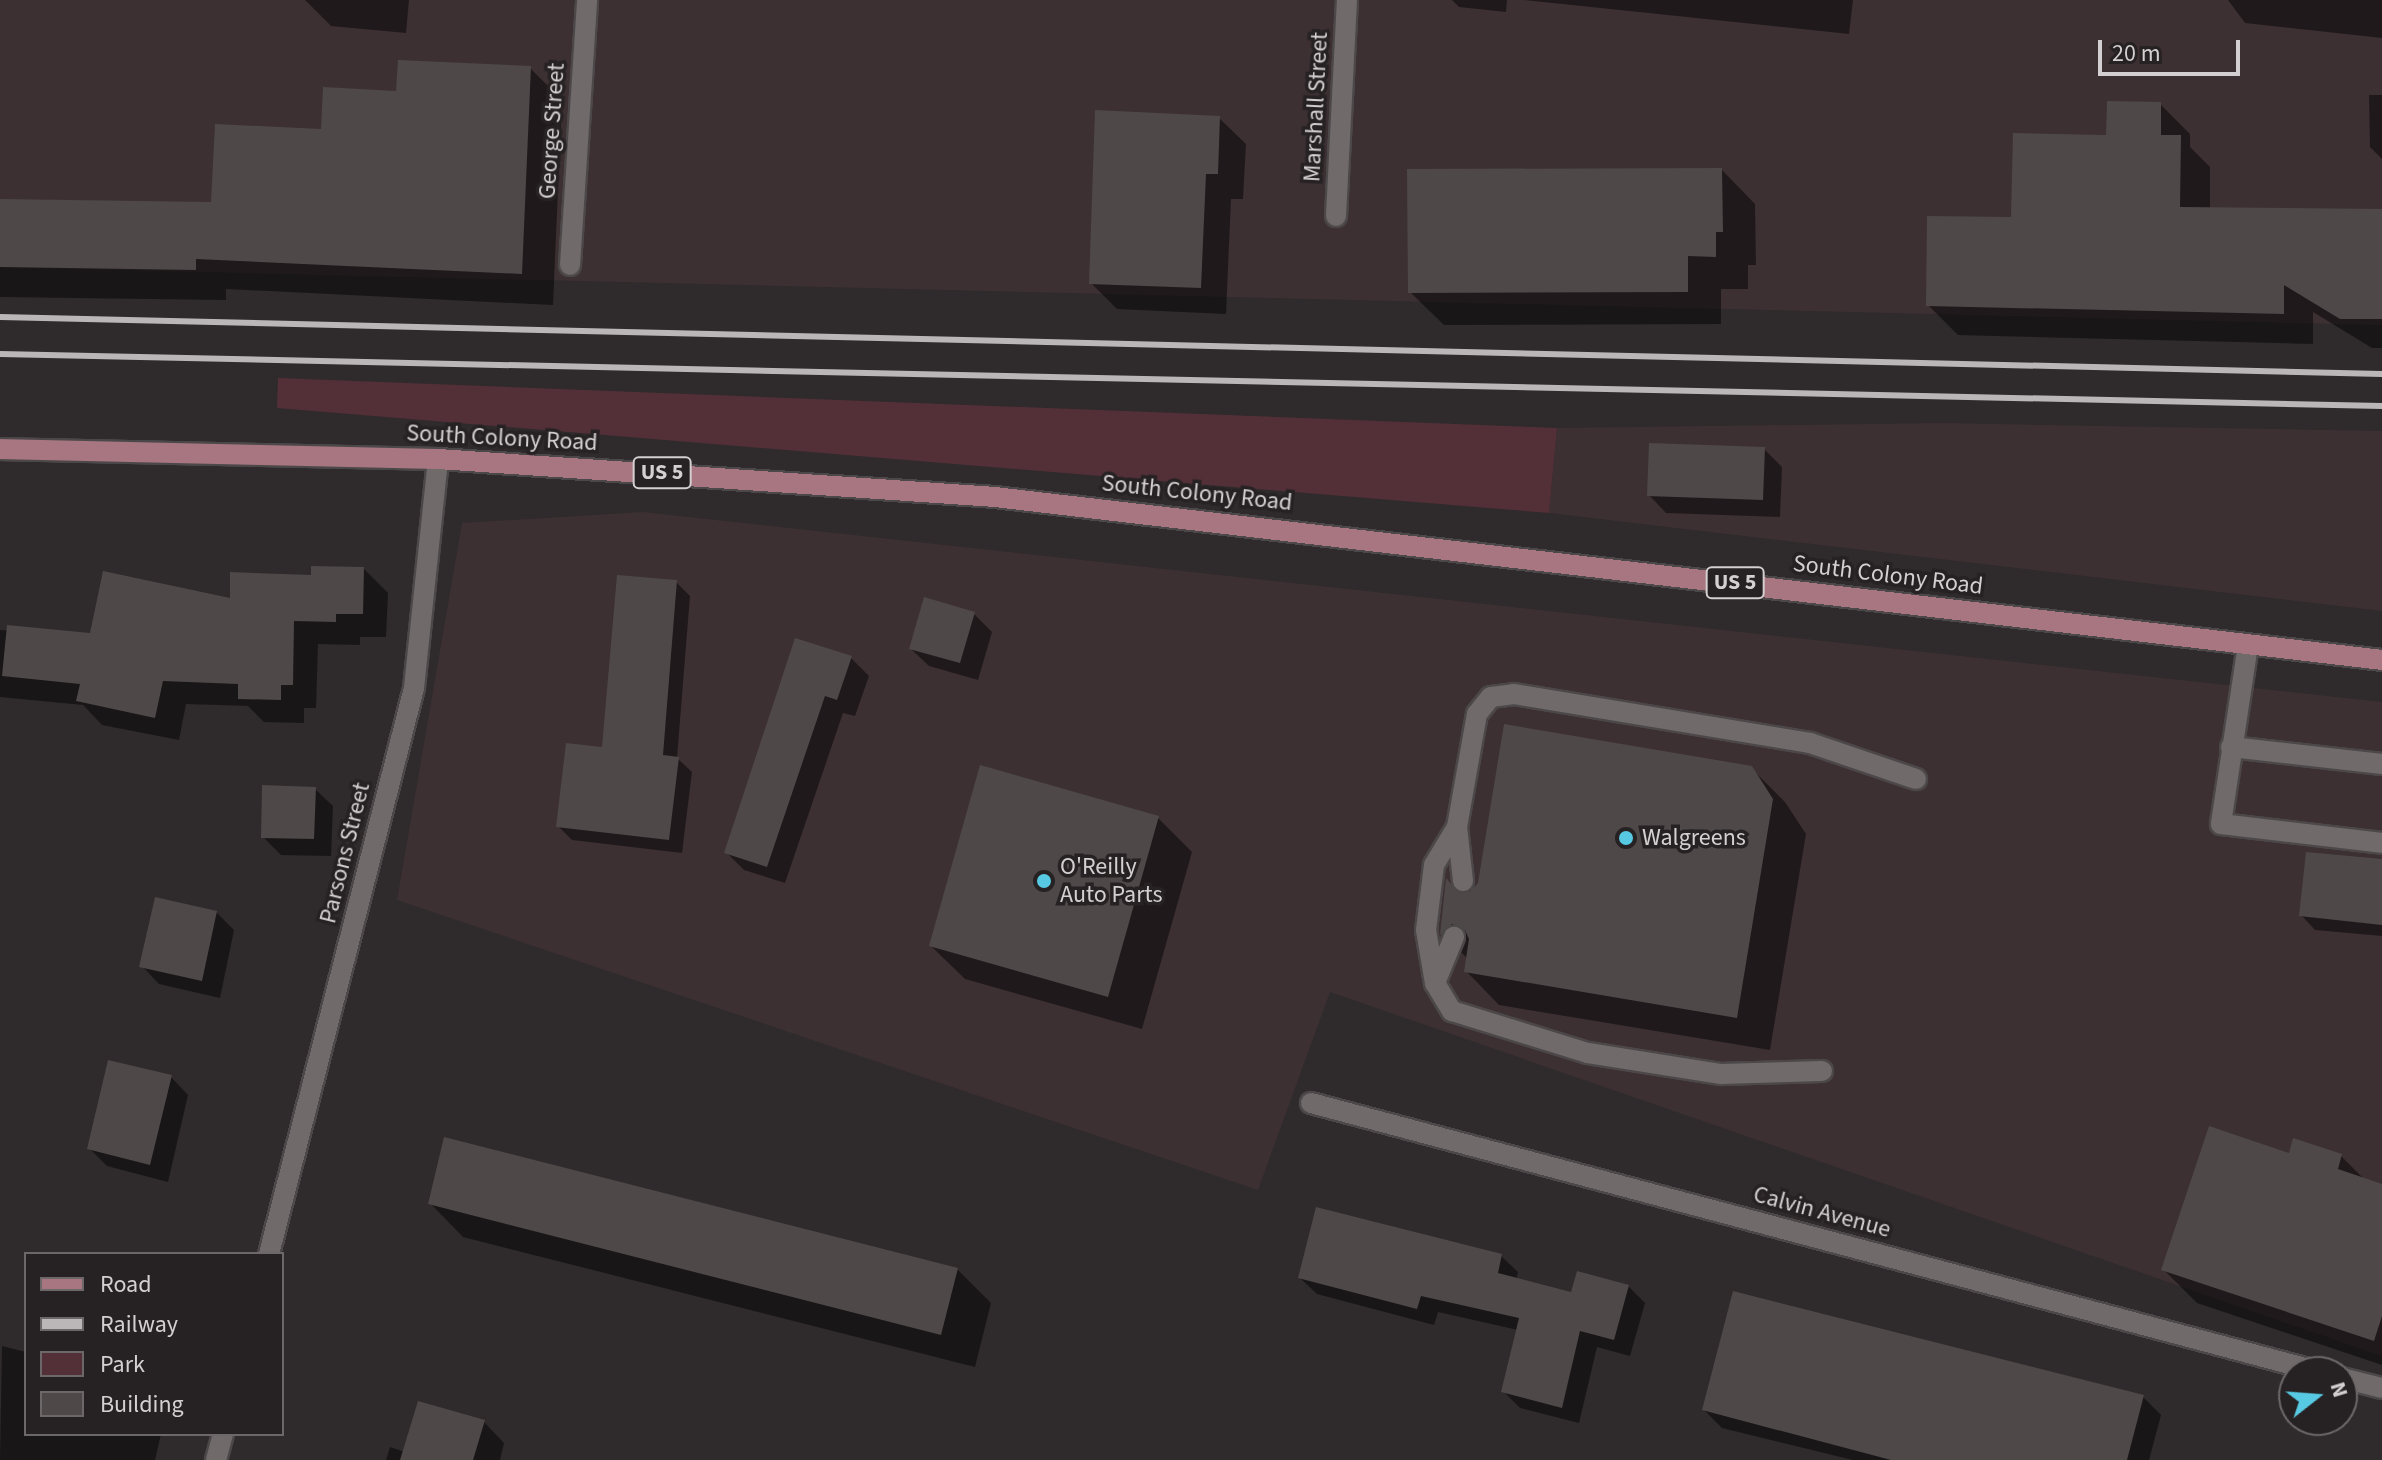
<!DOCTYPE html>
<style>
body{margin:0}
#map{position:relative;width:2382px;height:1460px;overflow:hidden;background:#2f2a2b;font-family:"Source Sans 3",sans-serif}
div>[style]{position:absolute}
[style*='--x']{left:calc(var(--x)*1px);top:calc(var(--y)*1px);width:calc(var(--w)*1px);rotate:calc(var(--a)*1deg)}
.built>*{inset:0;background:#3c3033}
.green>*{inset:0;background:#533038}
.shadow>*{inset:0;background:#0007}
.building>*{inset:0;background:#4e4849}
.roads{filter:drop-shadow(2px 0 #4c4849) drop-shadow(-2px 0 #4c4849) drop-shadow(0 2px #4c4849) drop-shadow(0 -2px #4c4849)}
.service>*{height:20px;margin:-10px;padding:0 10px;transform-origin:10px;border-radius:10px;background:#706a6b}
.minor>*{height:20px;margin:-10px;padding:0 10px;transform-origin:10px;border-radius:10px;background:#706a6b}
.primary>*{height:20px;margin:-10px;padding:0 10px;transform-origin:10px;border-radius:10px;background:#a77681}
.rail>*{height:6px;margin:-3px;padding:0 3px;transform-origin:3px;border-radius:3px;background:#bbb7b8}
.dots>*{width:22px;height:22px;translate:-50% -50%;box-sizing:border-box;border:4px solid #262122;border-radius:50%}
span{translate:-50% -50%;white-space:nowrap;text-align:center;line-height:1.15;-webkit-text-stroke:7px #262122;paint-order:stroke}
.shield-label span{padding:2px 6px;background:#262122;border:2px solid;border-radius:6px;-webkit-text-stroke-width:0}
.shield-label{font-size:22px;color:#d4d0d1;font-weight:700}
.street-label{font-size:24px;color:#d4d0d1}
.poi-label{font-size:24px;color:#d4d0d1}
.left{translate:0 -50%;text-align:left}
.legend{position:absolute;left:24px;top:1252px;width:260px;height:184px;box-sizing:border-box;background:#262122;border:2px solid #6c6768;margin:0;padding:10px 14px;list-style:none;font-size:24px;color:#d4d0d1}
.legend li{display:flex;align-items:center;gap:16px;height:40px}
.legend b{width:40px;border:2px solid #6c6768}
.north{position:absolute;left:2278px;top:1356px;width:80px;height:80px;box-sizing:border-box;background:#262122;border:2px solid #6c6768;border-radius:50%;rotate:73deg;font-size:22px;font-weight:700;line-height:32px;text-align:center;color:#d4d0d1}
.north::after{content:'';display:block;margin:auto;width:28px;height:36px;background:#57c9e2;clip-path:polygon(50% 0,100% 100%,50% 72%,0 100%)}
.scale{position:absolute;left:2098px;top:40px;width:142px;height:36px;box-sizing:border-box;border:4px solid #d4d0d1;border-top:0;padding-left:10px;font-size:24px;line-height:28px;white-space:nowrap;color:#d4d0d1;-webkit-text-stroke:6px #262122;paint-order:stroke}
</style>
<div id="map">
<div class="built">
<i style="clip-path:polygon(0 0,2382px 0,2382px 325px,0 267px)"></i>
<i style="clip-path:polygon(1942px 423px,2382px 431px,2382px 611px,1549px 513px,1557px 428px)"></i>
<i style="clip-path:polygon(643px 512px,2382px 702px,2382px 1356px,1330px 992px,1258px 1190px,397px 900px,462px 523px)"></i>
</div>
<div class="green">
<i style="clip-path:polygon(278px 378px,1557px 428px,1549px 513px,277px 408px)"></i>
</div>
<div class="shadow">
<i style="clip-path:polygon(305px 0,409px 0,406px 33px,331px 26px)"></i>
<i style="clip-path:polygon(1452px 0,1507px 0,1506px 12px,1459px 7px)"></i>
<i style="clip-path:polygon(1523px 0,1853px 0,1849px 34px)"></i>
<i style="clip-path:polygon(2228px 0,2382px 0,2382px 38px,2245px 23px)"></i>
<i style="clip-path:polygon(530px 68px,562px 100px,553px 305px,226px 289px,226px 300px,0 297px,0 201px,213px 204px,323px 132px,398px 93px)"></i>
<i style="clip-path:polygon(2369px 95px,2382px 95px,2382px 159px,2370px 147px)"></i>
<i style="clip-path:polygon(2160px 104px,2190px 134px,2190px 147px,2210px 167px,2210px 209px,2382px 211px,2382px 348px,2372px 348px,2313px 312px,2313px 344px,1958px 335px,1928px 305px,2013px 219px,2108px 137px)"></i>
<i style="clip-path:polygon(1219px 118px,1246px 144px,1243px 199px,1231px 199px,1226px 314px,1117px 309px,1091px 283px)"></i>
<i style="clip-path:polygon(1722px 170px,1755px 204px,1756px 265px,1748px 265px,1748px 289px,1721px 289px,1721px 324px,1444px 325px,1410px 292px)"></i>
<i style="clip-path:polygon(1764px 449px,1782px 467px,1780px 517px,1666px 513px,1649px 495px)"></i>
<i style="clip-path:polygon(364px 569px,388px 593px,386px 637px,360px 637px,360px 645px,318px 644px,316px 708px,304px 708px,304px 723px,264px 722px,248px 706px,186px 704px,179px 740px,102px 725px,83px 705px,0 697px,0 630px,92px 635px,313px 577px)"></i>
<i style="clip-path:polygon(676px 582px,690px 596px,677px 758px,692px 772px,682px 853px,572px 840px,558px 826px,604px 750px)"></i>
<i style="clip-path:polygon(974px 614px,992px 632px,978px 680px,929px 666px,911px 649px)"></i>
<i style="clip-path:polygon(796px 640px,851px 658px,869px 676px,855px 716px,843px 713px,785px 883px,744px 870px,726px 852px)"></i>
<i style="clip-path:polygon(1751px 768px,1785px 802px,1806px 834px,1770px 1050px,1499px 1005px,1466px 971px,1468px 959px,1442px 934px,1447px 882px,1460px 895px,1471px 894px)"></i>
<i style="clip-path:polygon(315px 789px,333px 806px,331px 856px,281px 855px,263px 837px)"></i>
<i style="clip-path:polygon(1158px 818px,1192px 852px,1142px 1029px,965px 979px,931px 946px)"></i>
<i style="clip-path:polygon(2382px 859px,2382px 936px,2315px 930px,2301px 915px)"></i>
<i style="clip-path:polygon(216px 912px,234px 930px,220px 998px,159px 984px,142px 966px)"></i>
<i style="clip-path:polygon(171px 1077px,188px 1095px,168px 1182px,107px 1166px,89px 1148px)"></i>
<i style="clip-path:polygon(2290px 1155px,2341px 1156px,2366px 1181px,2382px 1186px,2382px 1365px,2197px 1303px,2163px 1269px)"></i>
<i style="clip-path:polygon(430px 1203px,957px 1269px,991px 1303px,975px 1367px,463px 1237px)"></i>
<i style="clip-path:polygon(1501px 1256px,1518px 1272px,1516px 1280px,1572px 1295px,1628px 1286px,1645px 1303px,1630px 1356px,1597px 1347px,1579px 1423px,1520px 1408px,1503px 1391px,1518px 1330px,1438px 1312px,1434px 1325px,1317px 1294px,1300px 1278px)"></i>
<i style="clip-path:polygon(2px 1346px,26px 1352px,26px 1434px,161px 1434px,155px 1460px,0 1460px)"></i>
<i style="clip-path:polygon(2143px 1397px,2161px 1415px,2149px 1460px,1853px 1460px,1722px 1428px,1704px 1410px)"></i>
<i style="clip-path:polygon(484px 1422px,504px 1443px,500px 1460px,386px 1460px,390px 1447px,405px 1452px)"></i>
</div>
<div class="building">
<i style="clip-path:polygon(398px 60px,531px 66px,522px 274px,196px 259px,196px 270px,0 267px,0 199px,211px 202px,215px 124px,321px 129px,323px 87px,396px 91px)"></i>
<i style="clip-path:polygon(2107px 101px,2161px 102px,2161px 135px,2181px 135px,2180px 207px,2382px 209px,2382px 319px,2340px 319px,2284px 285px,2284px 314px,1926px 306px,1927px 216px,2011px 217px,2013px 133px,2106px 135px)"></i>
<i style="clip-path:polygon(1095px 110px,1220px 116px,1218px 174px,1206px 174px,1201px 288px,1089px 284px)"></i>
<i style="clip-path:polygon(1722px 168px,1723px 232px,1716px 232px,1716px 257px,1688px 256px,1688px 292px,1408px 293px,1407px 169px)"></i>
<i style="clip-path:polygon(1649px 443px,1765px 447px,1763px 500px,1647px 496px)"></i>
<i style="clip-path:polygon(311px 566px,364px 567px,363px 614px,336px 614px,336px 622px,294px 621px,293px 685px,281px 685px,281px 700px,238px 699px,238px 684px,163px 681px,155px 718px,76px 701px,80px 684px,2px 676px,7px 625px,90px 633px,103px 571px,230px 598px,230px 572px,311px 575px)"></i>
<i style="clip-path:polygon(617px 575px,677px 580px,663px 755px,679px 757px,669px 840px,556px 827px,566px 743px,602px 747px)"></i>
<i style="clip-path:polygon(924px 597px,975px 612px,960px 663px,909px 649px)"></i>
<i style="clip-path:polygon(795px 638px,852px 656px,837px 700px,825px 696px,767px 867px,724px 853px)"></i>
<i style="clip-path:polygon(1504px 724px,1752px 766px,1773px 799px,1737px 1018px,1464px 972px,1469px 939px,1465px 930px,1452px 924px,1440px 935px,1446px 878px,1459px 893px,1470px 892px,1478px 883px)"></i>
<i style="clip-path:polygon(980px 765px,1159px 816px,1108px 997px,929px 946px)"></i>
<i style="clip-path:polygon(262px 785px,316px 787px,314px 839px,261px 838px)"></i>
<i style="clip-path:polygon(2306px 852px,2382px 859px,2382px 925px,2299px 916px)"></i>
<i style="clip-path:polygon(155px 897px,217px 911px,202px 981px,139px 967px)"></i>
<i style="clip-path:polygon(108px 1060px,172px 1075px,150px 1165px,87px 1149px)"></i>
<i style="clip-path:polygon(2209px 1126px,2289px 1153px,2293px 1138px,2342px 1154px,2338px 1169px,2382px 1184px,2382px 1316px,2374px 1341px,2161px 1270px)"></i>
<i style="clip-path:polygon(444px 1137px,958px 1268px,941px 1335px,428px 1204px)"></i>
<i style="clip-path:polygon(1316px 1207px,1502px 1254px,1498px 1273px,1571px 1292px,1577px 1271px,1629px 1285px,1614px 1340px,1580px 1331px,1562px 1408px,1501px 1392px,1519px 1318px,1421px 1296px,1417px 1309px,1298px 1278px)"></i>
<i style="clip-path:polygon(1733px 1291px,2144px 1395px,2127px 1460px,1891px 1460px,1702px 1410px)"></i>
<i style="clip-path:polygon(418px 1401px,485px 1420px,473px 1460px,400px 1460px)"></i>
</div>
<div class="roads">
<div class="service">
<i style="--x:2248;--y:645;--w:181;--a:98.6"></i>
<i style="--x:2221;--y:824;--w:162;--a:6.7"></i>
<i style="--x:2231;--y:747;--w:152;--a:6.4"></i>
<i style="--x:1457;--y:827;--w:44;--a:121.2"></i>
<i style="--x:1434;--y:865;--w:65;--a:97"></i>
<i style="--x:1426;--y:930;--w:54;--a:80.4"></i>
<i style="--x:1435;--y:983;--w:33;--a:59"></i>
<i style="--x:1452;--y:1011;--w:142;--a:17.2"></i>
<i style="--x:1588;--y:1053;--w:135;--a:9"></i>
<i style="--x:1721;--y:1074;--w:101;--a:-1.7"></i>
<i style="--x:1463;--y:881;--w:54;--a:-96.3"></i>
<i style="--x:1457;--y:827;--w:115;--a:-80"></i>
<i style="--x:1477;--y:714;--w:22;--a:-51"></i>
<i style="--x:1491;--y:697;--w:23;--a:-7"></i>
<i style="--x:1514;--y:694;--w:300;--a:9.4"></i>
<i style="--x:1810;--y:743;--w:112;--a:18.8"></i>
<i style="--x:1435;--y:983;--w:50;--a:-67.6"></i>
</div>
<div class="minor">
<i style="--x:1336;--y:216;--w:216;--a:-87.1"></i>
<i style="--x:570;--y:265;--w:266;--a:-86.3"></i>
<i style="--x:1311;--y:1103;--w:1044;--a:14.93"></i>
<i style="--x:269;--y:1254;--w:584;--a:-75.63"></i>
<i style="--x:414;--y:688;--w:230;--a:-84"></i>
<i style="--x:2342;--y:1378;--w:41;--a:14"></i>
<i style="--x:216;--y:1460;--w:27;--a:-75"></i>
</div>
<div class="primary">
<i style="--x:0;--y:449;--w:438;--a:1.3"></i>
<i style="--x:438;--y:459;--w:558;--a:3.9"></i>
<i style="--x:995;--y:497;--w:1397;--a:6.7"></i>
</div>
</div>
<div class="rail">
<i style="--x:0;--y:317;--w:2383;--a:1.37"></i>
<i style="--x:0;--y:354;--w:2383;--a:1.25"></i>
</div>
<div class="dots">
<i style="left:1626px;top:838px;background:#57c9e2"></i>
<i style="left:1044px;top:881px;background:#57c9e2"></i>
</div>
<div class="shield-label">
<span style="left:662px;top:473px">US 5</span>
<span style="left:1735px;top:583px">US 5</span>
</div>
<div class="street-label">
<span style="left:1316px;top:107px;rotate:-87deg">Marshall Street</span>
<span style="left:552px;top:131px;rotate:-86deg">George Street</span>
<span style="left:502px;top:438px;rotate:3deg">South Colony Road</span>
<span style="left:1197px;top:493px;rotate:6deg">South Colony Road</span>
<span style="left:1888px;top:575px;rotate:7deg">South Colony Road</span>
<span style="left:345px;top:853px;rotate:-76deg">Parsons Street</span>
<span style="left:1822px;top:1212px;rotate:15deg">Calvin Avenue</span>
</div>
<div class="poi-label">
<span class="left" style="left:1642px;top:838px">Walgreens</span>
<span class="left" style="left:1060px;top:881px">O'Reilly<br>Auto Parts</span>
</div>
<ul class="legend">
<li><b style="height:10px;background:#a77681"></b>Road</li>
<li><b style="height:10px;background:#bbb7b8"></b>Railway</li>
<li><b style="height:22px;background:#533038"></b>Park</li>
<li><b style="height:22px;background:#4e4849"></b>Building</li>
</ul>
<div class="north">N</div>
<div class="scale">20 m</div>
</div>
